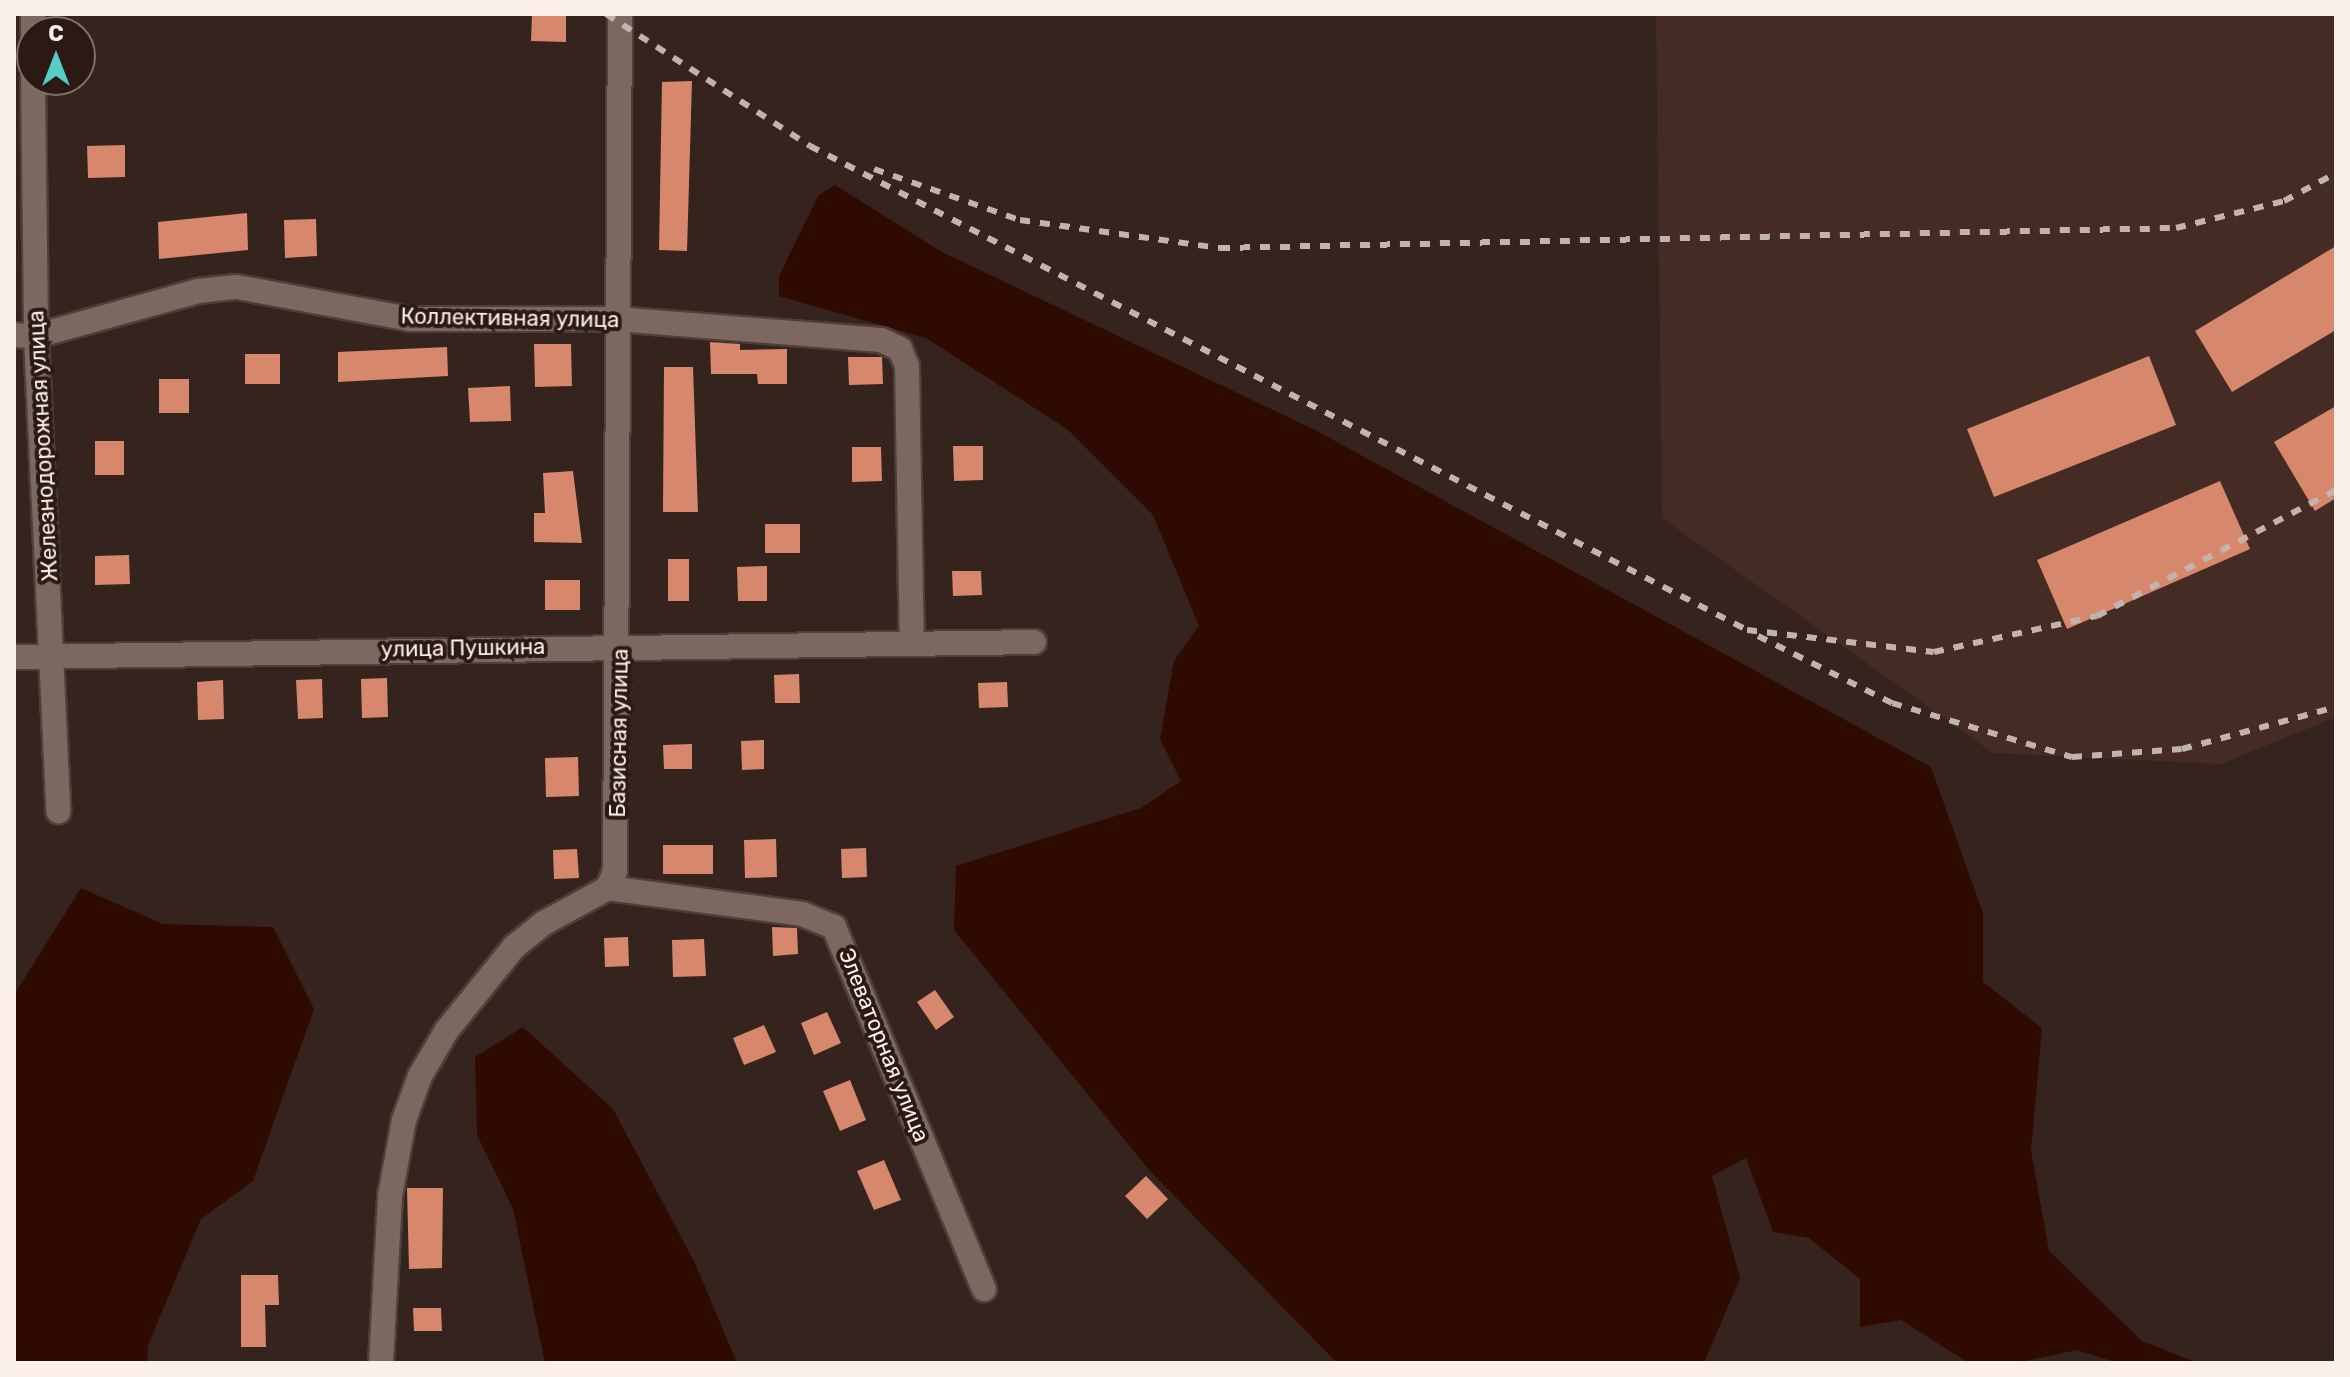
<!DOCTYPE html>
<meta charset="utf-8">
<style>
body{margin:0}
#map{position:relative;width:2350px;height:1377px;overflow:hidden;background:#35241e;font-family:Rubik,sans-serif}
div>[style]{position:absolute}
[style*='--x']{left:calc(var(--x)*1px);top:calc(var(--y)*1px);width:calc(var(--w)*1px);rotate:calc(var(--a)*1deg)}
.built>*{inset:0;background:#442b23}
.water>*{inset:0;background:#2f0a01}
.building>*{inset:0;background:#d7876c}
.roads{filter:drop-shadow(2px 0 #4d3f39) drop-shadow(-2px 0 #4d3f39) drop-shadow(0 2px #4d3f39) drop-shadow(0 -2px #4d3f39)}
.minor>*{height:24px;margin:-12px;padding:0 12px;transform-origin:12px;border-radius:12px;background:#7d6860}
.rail>*{height:6px;margin-top:-3px;transform-origin:0;background:repeating-linear-gradient(90deg,#c1b4af 0 10px,transparent 0 20px)}
span{translate:-50% -50%;white-space:nowrap;text-align:center;line-height:1.15;-webkit-text-stroke:8px #2b1a14;paint-order:stroke}
.street-label{font-size:22px;color:#fbefea}
.frame{position:absolute;inset:0;border:16px solid #fbefea;pointer-events:none}
.north{position:absolute;left:16px;top:16px;width:80px;height:80px;box-sizing:border-box;background:#2b1a14;border:2px solid #7e6f6a;border-radius:50%;rotate:0deg;font-size:22px;font-weight:700;line-height:32px;text-align:center;color:#fbefea}
.north::after{content:'';display:block;margin:auto;width:28px;height:36px;background:#55cdc6;clip-path:polygon(50% 0,100% 100%,50% 72%,0 100%)}
</style>
<div id="map">
<div class="built">
<i style="clip-path:polygon(1656px 14px,2336px 14px,2336px 717px,2221px 764px,1993px 753px,1662px 518px)"></i>
</div>
<div class="water">
<i style="clip-path:polygon(835px 185px,942px 252px,1317px 431px,1931px 767px,1983px 913px,1983px 982px,2042px 1028px,2031px 1151px,2049px 1251px,2142px 1341px,2198px 1363px,2118px 1363px,2077px 1350px,2017px 1363px,1969px 1363px,1901px 1320px,1860px 1327px,1860px 1279px,1809px 1238px,1773px 1232px,1746px 1158px,1712px 1176px,1740px 1278px,1704px 1363px,1337px 1363px,1150px 1171px,954px 930px,956px 866px,1141px 808px,1181px 781px,1160px 739px,1174px 661px,1199px 626px,1153px 515px,1067px 429px,926px 338px,779px 296px,779px 276px,818px 196px)"></i>
<i style="clip-path:polygon(81px 888px,163px 924px,273px 927px,314px 1009px,253px 1181px,201px 1219px,148px 1345px,147px 1363px,14px 1363px,14px 995px)"></i>
<i style="clip-path:polygon(523px 1027px,613px 1109px,695px 1263px,737px 1363px,545px 1363px,513px 1209px,477px 1135px,475px 1057px)"></i>
</div>
<div class="building">
<i style="clip-path:polygon(532px 14px,566px 14px,566px 42px,531px 41px)"></i>
<i style="clip-path:polygon(692px 81px,687px 251px,659px 250px,662px 82px)"></i>
<i style="clip-path:polygon(125px 145px,125px 177px,88px 178px,87px 146px)"></i>
<i style="clip-path:polygon(247px 213px,248px 250px,159px 259px,158px 222px)"></i>
<i style="clip-path:polygon(316px 219px,317px 256px,285px 258px,284px 220px)"></i>
<i style="clip-path:polygon(2336px 246px,2336px 330px,2232px 392px,2195px 331px)"></i>
<i style="clip-path:polygon(710px 342px,740px 344px,740px 350px,787px 349px,787px 384px,758px 384px,757px 374px,711px 374px)"></i>
<i style="clip-path:polygon(534px 344px,571px 344px,572px 386px,535px 387px)"></i>
<i style="clip-path:polygon(447px 347px,448px 376px,338px 382px,338px 352px)"></i>
<i style="clip-path:polygon(245px 354px,280px 354px,280px 384px,245px 384px)"></i>
<i style="clip-path:polygon(2149px 356px,2176px 425px,1994px 497px,1967px 429px)"></i>
<i style="clip-path:polygon(848px 357px,882px 357px,883px 384px,849px 385px)"></i>
<i style="clip-path:polygon(664px 367px,693px 367px,698px 512px,663px 512px)"></i>
<i style="clip-path:polygon(159px 379px,189px 379px,189px 413px,159px 413px)"></i>
<i style="clip-path:polygon(510px 386px,511px 421px,470px 422px,468px 388px)"></i>
<i style="clip-path:polygon(2336px 406px,2336px 498px,2315px 511px,2274px 442px)"></i>
<i style="clip-path:polygon(95px 441px,124px 441px,124px 475px,95px 475px)"></i>
<i style="clip-path:polygon(953px 446px,983px 446px,983px 480px,954px 481px)"></i>
<i style="clip-path:polygon(852px 447px,881px 447px,882px 481px,852px 482px)"></i>
<i style="clip-path:polygon(573px 471px,582px 543px,534px 542px,534px 513px,545px 513px,543px 473px)"></i>
<i style="clip-path:polygon(2220px 481px,2250px 549px,2067px 629px,2037px 560px)"></i>
<i style="clip-path:polygon(765px 524px,800px 524px,800px 553px,765px 553px)"></i>
<i style="clip-path:polygon(129px 555px,130px 584px,95px 585px,95px 556px)"></i>
<i style="clip-path:polygon(668px 559px,689px 559px,689px 601px,668px 601px)"></i>
<i style="clip-path:polygon(767px 566px,767px 601px,738px 601px,737px 567px)"></i>
<i style="clip-path:polygon(952px 571px,981px 571px,982px 595px,953px 596px)"></i>
<i style="clip-path:polygon(545px 580px,580px 580px,580px 610px,545px 610px)"></i>
<i style="clip-path:polygon(799px 674px,800px 703px,775px 703px,774px 675px)"></i>
<i style="clip-path:polygon(387px 678px,388px 717px,362px 718px,361px 679px)"></i>
<i style="clip-path:polygon(322px 679px,323px 718px,298px 719px,296px 680px)"></i>
<i style="clip-path:polygon(223px 680px,224px 719px,198px 720px,197px 682px)"></i>
<i style="clip-path:polygon(1007px 682px,1008px 707px,979px 708px,978px 683px)"></i>
<i style="clip-path:polygon(764px 740px,764px 769px,742px 770px,741px 741px)"></i>
<i style="clip-path:polygon(692px 744px,692px 769px,664px 769px,663px 745px)"></i>
<i style="clip-path:polygon(578px 757px,579px 796px,546px 797px,545px 758px)"></i>
<i style="clip-path:polygon(776px 839px,777px 877px,745px 878px,744px 840px)"></i>
<i style="clip-path:polygon(663px 845px,713px 845px,713px 874px,663px 874px)"></i>
<i style="clip-path:polygon(866px 848px,867px 877px,842px 878px,841px 849px)"></i>
<i style="clip-path:polygon(577px 849px,579px 878px,554px 879px,553px 850px)"></i>
<i style="clip-path:polygon(772px 927px,797px 928px,798px 954px,773px 956px)"></i>
<i style="clip-path:polygon(628px 937px,629px 966px,605px 967px,604px 938px)"></i>
<i style="clip-path:polygon(704px 939px,706px 976px,673px 977px,672px 940px)"></i>
<i style="clip-path:polygon(935px 990px,954px 1017px,936px 1030px,917px 1002px)"></i>
<i style="clip-path:polygon(827px 1012px,841px 1043px,814px 1055px,801px 1023px)"></i>
<i style="clip-path:polygon(764px 1025px,776px 1052px,744px 1065px,733px 1038px)"></i>
<i style="clip-path:polygon(850px 1080px,866px 1120px,840px 1131px,823px 1091px)"></i>
<i style="clip-path:polygon(884px 1160px,901px 1200px,874px 1210px,857px 1171px)"></i>
<i style="clip-path:polygon(1146px 1176px,1168px 1199px,1147px 1219px,1125px 1196px)"></i>
<i style="clip-path:polygon(407px 1188px,443px 1188px,442px 1268px,409px 1269px)"></i>
<i style="clip-path:polygon(241px 1275px,278px 1275px,279px 1305px,265px 1305px,266px 1347px,241px 1347px)"></i>
<i style="clip-path:polygon(413px 1308px,441px 1308px,442px 1331px,414px 1331px)"></i>
</div>
<div class="roads">
<div class="minor">
<i style="--x:33;--y:14;--w:18;--a:90"></i>
<i style="--x:33;--y:80;--w:256;--a:89.3"></i>
<i style="--x:36;--y:336;--w:476;--a:87.3"></i>
<i style="--x:14;--y:335;--w:22;--a:3"></i>
<i style="--x:36;--y:336;--w:168;--a:-15.5"></i>
<i style="--x:198;--y:291;--w:39;--a:-6"></i>
<i style="--x:237;--y:287;--w:176;--a:10.5"></i>
<i style="--x:410;--y:319;--w:205;--a:0"></i>
<i style="--x:615;--y:319;--w:267;--a:4.5"></i>
<i style="--x:881;--y:340;--w:21;--a:25"></i>
<i style="--x:900;--y:349;--w:18;--a:68"></i>
<i style="--x:907;--y:366;--w:276;--a:89"></i>
<i style="--x:14;--y:657;--w:1020;--a:-0.84"></i>
<i style="--x:608;--y:888;--w:196;--a:7.6"></i>
<i style="--x:802;--y:914;--w:35;--a:22"></i>
<i style="--x:834;--y:927;--w:392;--a:67.5"></i>
<i style="--x:381;--y:1363;--w:167;--a:-86.9"></i>
<i style="--x:390;--y:1196;--w:77;--a:-79.6"></i>
<i style="--x:404;--y:1120;--w:47;--a:-70"></i>
<i style="--x:420;--y:1076;--w:53;--a:-59.6"></i>
<i style="--x:447;--y:1030;--w:107;--a:-51.1"></i>
<i style="--x:514;--y:947;--w:38;--a:-39"></i>
<i style="--x:544;--y:923;--w:73;--a:-28.7"></i>
<i style="--x:608;--y:888;--w:18;--a:-68"></i>
<i style="--x:615;--y:871;--w:857;--a:-89.67"></i>
</div>
</div>
<div class="rail">
<i style="--x:606;--y:14;--w:243;--a:32.9"></i>
<i style="--x:810;--y:146;--w:1055;--a:27.32"></i>
<i style="--x:1747;--y:630;--w:188;--a:6.7"></i>
<i style="--x:1934;--y:652;--w:167;--a:-12.5"></i>
<i style="--x:2097;--y:616;--w:270;--a:-27.8"></i>
<i style="--x:874;--y:169;--w:155;--a:19.3"></i>
<i style="--x:1020;--y:220;--w:202;--a:8"></i>
<i style="--x:1220;--y:248;--w:956;--a:-1.2"></i>
<i style="--x:2176;--y:228;--w:111;--a:-14"></i>
<i style="--x:2284;--y:201;--w:59;--a:-28.3"></i>
<i style="--x:1758;--y:636;--w:150;--a:26.6"></i>
<i style="--x:1892;--y:703;--w:188;--a:16.7"></i>
<i style="--x:2072;--y:757;--w:110;--a:-4.2"></i>
<i style="--x:2182;--y:749;--w:160;--a:-15.3"></i>
</div>
<div class="street-label">
<span style="left:510px;top:318px;rotate:1deg">Коллективная улица</span>
<span style="left:43px;top:446px;rotate:-93deg">Железнодорожная улица</span>
<span style="left:463px;top:648px;rotate:-1deg">улица Пушкина</span>
<span style="left:619px;top:733px;rotate:-89deg">Базисная улица</span>
<span style="left:884px;top:1045px;rotate:68deg">Элеваторная улица</span>
</div>
<div class="frame"></div>
<div class="north">С</div>
</div>
